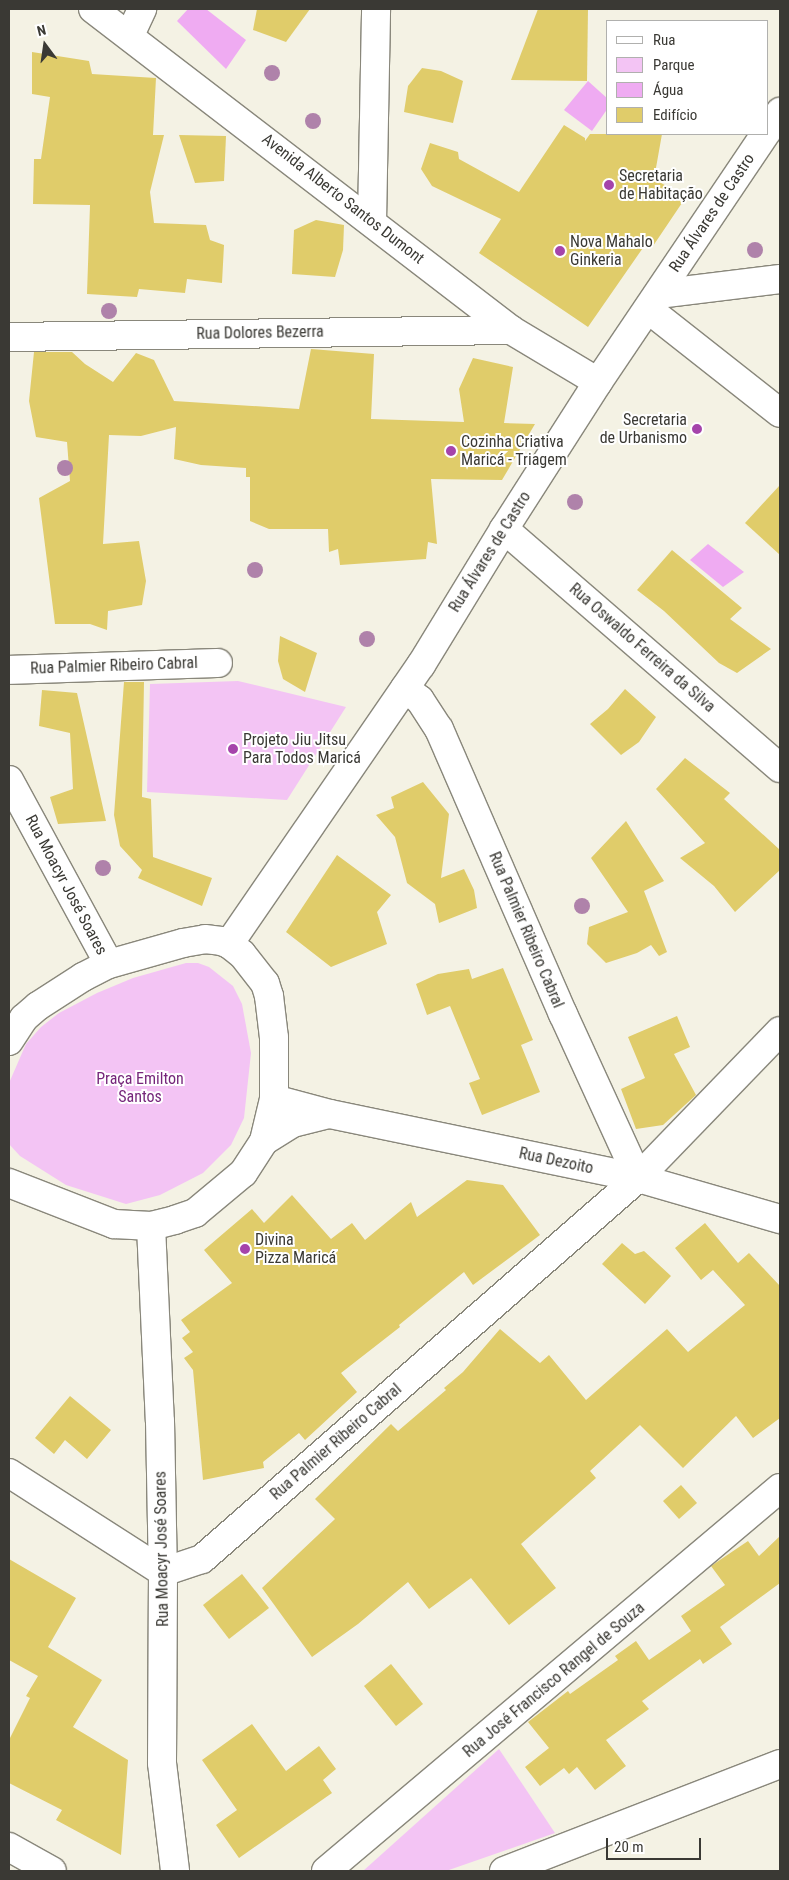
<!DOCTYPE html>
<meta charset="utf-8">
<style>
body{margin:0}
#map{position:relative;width:789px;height:1880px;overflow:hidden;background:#f4f2e4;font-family:"Roboto Condensed",sans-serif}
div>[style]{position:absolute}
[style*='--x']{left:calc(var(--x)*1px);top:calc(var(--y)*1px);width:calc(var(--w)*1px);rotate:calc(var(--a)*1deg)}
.green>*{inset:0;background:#f3c4f4}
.water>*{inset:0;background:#efabf2}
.building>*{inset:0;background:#e0cc6a}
.roads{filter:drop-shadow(1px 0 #89877b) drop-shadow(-1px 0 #89877b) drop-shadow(0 1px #89877b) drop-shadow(0 -1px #89877b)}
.street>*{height:28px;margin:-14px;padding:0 14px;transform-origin:14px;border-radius:14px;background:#fff}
.secondary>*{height:28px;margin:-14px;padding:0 14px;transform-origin:14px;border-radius:14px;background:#fff}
.trees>*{width:16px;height:16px;margin:-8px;border-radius:50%;background:#af82aa}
.dots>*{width:14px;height:14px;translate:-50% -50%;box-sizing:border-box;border:2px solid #fff;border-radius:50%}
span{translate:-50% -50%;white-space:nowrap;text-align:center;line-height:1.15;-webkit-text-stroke:4px #fff;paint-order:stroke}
.poi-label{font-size:16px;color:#3a3934}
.left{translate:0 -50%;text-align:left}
.right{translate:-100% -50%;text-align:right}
.street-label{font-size:16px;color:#3a3934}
.park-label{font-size:16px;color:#76277b}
.frame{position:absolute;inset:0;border:10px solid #3a3934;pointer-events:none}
.legend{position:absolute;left:606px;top:20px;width:162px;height:115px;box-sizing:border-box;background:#fff;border:1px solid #b0b0ae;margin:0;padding:6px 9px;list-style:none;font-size:15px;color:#3a3934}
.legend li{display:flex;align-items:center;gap:10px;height:25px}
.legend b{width:25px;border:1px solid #b0b0ae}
.north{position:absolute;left:20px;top:20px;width:50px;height:50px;-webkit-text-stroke:4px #fff;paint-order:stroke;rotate:346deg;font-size:14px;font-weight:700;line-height:20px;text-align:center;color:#3a3934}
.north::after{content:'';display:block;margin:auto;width:18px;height:22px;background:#3a3934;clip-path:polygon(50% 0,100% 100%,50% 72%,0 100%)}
.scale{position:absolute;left:606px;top:1838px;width:95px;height:22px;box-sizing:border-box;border:2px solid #3a3934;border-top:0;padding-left:6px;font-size:15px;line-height:18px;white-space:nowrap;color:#3a3934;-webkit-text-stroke:4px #fff;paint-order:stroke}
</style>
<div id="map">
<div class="green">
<i style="clip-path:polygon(238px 681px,346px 707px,287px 800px,147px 792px,150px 684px)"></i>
<i style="clip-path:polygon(186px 963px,198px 963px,209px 967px,233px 986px,242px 1004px,251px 1053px,244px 1118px,231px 1145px,203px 1173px,160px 1195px,126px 1204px,66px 1185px,20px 1156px,9px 1144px,9px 1083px,26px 1044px,41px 1027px,59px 1013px,97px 993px,133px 978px)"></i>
<i style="clip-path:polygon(499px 1749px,555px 1833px,446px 1871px,363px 1871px)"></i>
</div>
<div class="water">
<i style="clip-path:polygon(188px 9px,206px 9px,246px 40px,226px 69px,177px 21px)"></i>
<i style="clip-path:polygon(588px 81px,608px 99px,608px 108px,592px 131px,564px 110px)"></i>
<i style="clip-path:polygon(708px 544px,744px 572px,723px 587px,690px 560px)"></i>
</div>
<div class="building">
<i style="clip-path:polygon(257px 9px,310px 9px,286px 42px,253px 30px)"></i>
<i style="clip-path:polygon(538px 9px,588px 9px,587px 81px,511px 80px)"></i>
<i style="clip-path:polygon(32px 52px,89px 61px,92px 74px,156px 78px,153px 135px,164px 135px,150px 192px,154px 223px,206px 225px,210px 240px,224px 245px,222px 283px,187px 279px,185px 293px,139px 289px,137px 297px,87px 294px,90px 205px,33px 204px,34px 159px,41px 159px,50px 97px,32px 94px)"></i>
<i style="clip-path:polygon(422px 68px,441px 71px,463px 81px,453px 123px,404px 112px,408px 86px)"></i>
<i style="clip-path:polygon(564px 125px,585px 138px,585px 141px,590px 134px,662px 134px,654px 179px,686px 197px,653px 246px,647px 242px,588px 327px,479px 253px,501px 219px,432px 186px,421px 169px,430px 143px,458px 152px,459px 159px,519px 192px)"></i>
<i style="clip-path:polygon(179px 135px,226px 136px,224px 181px,195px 183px)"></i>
<i style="clip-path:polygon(316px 220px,344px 225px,343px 250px,335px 277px,292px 274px,294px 230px)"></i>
<i style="clip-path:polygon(311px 349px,374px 354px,371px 419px,464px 422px,459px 389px,473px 358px,513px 367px,504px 423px,535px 424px,502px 480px,431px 479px,437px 544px,428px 542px,426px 559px,340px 565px,338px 549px,329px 552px,328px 529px,269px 529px,250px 521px,250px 477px,246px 477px,246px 468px,201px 465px,174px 459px,176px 427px,141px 436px,109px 435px,103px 544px,139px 541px,146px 581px,142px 605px,108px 611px,107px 630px,90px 624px,55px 624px,39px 498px,70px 481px,67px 442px,36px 437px,29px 401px,34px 352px,72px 352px,85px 364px,113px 382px,136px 353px,154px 360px,174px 401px,299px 409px)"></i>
<i style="clip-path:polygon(780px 485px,780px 555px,745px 523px)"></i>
<i style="clip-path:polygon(672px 550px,742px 608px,730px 619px,771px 649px,737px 673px,719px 663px,664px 611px,637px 590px)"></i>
<i style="clip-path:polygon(280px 636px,317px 653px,305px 692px,283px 679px,278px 661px)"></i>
<i style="clip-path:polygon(124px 682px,144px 682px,142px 797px,151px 799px,153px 857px,212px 878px,202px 906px,138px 878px,142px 870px,120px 846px,114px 815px)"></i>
<i style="clip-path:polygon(625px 689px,656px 717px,639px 742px,621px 755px,590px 724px,608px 709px)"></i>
<i style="clip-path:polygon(42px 690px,77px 693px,106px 821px,58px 824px,50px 797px,73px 789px,70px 733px,39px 726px)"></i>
<i style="clip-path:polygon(685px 758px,730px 793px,724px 799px,780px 850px,780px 870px,735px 912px,714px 886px,680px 858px,705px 843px,656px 789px)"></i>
<i style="clip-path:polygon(423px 782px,449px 814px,441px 878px,464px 869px,474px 890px,477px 908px,439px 923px,435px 904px,407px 883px,395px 837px,376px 815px,394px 808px,391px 797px)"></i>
<i style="clip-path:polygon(626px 821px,664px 881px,644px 891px,667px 952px,659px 956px,651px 945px,637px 953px,606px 963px,587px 944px,589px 927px,628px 912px,591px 858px)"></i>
<i style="clip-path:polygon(337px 855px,391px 895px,377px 912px,387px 944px,331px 967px,286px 932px)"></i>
<i style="clip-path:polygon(503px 968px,533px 1040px,521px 1045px,540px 1092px,482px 1115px,469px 1083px,480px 1079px,450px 1006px,427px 1015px,416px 984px,438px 974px,469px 969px,472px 979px)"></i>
<i style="clip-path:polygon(677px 1016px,690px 1047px,674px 1054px,696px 1095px,663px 1125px,636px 1129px,621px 1089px,645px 1078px,628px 1037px)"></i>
<i style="clip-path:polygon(467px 1180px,503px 1185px,540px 1235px,473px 1285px,464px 1272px,399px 1325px,400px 1327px,341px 1373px,357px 1392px,305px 1440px,299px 1433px,263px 1462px,264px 1468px,203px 1480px,193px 1370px,184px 1358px,193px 1352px,182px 1338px,190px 1332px,181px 1320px,232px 1283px,204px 1250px,252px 1209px,264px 1223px,292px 1195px,331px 1239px,352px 1223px,365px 1240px,411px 1202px,417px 1217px)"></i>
<i style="clip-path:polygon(705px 1223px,738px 1263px,749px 1253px,780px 1286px,780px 1418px,753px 1438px,736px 1416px,683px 1468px,640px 1425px,590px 1471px,596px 1478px,521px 1544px,556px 1588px,509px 1625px,471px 1578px,429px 1609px,408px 1582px,358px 1624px,312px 1657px,262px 1588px,335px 1519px,315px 1499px,391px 1424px,398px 1431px,446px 1390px,444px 1388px,463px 1372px,500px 1329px,540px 1363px,549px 1355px,586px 1400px,667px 1329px,688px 1352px,745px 1305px,713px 1270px,701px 1280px,675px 1248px)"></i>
<i style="clip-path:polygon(622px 1243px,635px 1254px,644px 1251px,671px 1276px,645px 1304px,602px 1264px)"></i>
<i style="clip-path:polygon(70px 1396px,111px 1430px,87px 1459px,65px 1440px,54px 1454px,35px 1438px)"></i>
<i style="clip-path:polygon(681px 1485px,697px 1503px,679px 1519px,663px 1501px)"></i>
<i style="clip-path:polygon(780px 1536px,780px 1583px,720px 1627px,732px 1644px,703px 1664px,700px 1659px,642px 1701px,649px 1709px,606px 1740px,626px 1766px,595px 1790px,577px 1767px,569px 1774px,564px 1768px,540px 1786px,525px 1767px,549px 1748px,528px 1722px,568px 1691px,570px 1694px,618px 1660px,615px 1656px,636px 1641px,649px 1660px,691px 1631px,681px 1616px,725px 1585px,711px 1566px,748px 1541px,759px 1556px)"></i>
<i style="clip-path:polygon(9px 1559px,76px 1598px,48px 1647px,102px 1680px,73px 1727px,128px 1760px,121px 1855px,56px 1820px,62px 1810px,9px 1783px,9px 1740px,30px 1698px,26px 1696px,38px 1676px,9px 1660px)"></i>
<i style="clip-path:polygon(242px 1574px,269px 1608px,229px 1639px,203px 1605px)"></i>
<i style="clip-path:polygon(391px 1664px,423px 1704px,396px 1726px,364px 1686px)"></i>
<i style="clip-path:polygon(252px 1724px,286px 1771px,319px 1746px,336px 1769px,323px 1780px,332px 1793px,239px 1858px,216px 1825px,237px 1810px,202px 1760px)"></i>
</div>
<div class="roads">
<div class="street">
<i style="--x:93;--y:9;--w:527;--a:37.52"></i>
<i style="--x:511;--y:330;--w:101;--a:30.9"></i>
<i style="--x:130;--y:35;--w:29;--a:-65"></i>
<i style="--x:372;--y:222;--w:213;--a:-88.9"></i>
<i style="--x:658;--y:294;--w:123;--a:-7"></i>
<i style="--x:648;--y:309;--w:168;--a:38.2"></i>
<i style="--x:9;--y:337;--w:502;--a:-0.8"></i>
<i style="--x:504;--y:529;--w:365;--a:40.9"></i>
<i style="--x:9;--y:670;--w:209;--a:-1.9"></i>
<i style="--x:405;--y:688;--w:19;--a:39"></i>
<i style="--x:420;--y:700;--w:35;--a:57"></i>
<i style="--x:439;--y:729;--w:311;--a:66.5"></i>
<i style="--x:563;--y:1014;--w:180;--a:65.4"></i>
<i style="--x:9;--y:780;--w:209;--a:61.5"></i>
<i style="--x:274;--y:1099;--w:58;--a:15"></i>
<i style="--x:330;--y:1114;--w:315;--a:11.7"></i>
<i style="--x:638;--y:1178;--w:148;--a:16.1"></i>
<i style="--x:264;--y:1141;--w:34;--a:-32"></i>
<i style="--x:293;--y:1123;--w:36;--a:-14"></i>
<i style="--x:151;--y:1226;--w:195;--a:87.4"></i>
<i style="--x:160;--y:1421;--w:151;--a:88.9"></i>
<i style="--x:163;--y:1572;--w:191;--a:90.3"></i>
<i style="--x:162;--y:1763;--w:109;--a:83.1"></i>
<i style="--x:9;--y:1473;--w:183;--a:32.7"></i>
<i style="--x:163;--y:1572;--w:41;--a:-18.4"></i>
<i style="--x:202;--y:1559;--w:579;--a:-41.15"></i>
<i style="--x:638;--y:1178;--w:204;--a:-46"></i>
<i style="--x:9;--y:1847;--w:49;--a:29.2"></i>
<i style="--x:326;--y:1871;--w:594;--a:-40.15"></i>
<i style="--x:504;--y:1871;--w:296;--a:-21.2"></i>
</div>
<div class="secondary">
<i style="--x:768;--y:130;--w:22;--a:-56"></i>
<i style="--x:229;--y:944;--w:339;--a:-55.5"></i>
<i style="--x:421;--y:665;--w:159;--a:-58.6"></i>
<i style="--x:504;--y:529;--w:174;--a:-57.4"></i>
<i style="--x:598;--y:382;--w:299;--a:-56"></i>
<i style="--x:9;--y:1041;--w:27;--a:-57"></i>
<i style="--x:24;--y:1018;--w:18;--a:-41"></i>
<i style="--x:38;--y:1006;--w:54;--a:-32.8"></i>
<i style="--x:83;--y:977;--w:29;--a:-27"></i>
<i style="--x:109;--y:964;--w:77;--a:-15.8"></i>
<i style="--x:183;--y:943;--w:22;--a:-10"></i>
<i style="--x:205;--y:939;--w:16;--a:7"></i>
<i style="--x:221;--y:941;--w:9;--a:21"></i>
<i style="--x:229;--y:944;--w:16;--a:38"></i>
<i style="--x:242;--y:954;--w:37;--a:52"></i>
<i style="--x:265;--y:983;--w:14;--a:73"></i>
<i style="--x:269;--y:996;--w:42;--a:83.2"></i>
<i style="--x:274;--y:1038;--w:61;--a:90"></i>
<i style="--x:274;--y:1099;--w:43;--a:103.4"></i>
<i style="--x:264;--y:1141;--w:38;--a:123"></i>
<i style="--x:243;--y:1173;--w:62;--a:140.2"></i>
<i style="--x:195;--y:1213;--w:21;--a:161"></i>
<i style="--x:175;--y:1220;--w:25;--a:166"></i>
<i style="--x:151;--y:1226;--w:37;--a:-177"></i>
<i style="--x:114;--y:1224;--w:113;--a:-158.7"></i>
</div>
</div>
<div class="trees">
<i style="left:272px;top:73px"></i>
<i style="left:313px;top:121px"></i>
<i style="left:755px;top:250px"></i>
<i style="left:109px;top:311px"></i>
<i style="left:65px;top:468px"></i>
<i style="left:575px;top:502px"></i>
<i style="left:255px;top:570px"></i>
<i style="left:367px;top:639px"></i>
<i style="left:103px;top:868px"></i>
<i style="left:582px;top:906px"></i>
</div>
<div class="dots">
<i style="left:609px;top:185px;background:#a544ab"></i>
<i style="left:560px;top:251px;background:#a544ab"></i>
<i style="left:697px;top:429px;background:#a544ab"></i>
<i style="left:451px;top:451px;background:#a544ab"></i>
<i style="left:233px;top:749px;background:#a544ab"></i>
<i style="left:245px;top:1249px;background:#a544ab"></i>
</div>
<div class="poi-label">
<span class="left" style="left:619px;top:185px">Secretaria<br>de Habitação</span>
<span class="left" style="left:570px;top:251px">Nova Mahalo<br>Ginkeria</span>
<span class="right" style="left:687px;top:429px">Secretaria<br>de Urbanismo</span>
<span class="left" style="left:461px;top:451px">Cozinha Criativa<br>Maricá - Triagem</span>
<span class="left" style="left:243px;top:749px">Projeto Jiu Jitsu<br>Para Todos Maricá</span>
<span class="left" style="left:255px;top:1249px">Divina<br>Pizza Maricá</span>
</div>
<div class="street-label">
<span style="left:343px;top:199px;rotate:38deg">Avenida Alberto Santos Dumont</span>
<span style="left:712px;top:213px;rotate:-56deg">Rua Álvares de Castro</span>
<span style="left:260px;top:333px;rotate:-1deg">Rua Dolores Bezerra</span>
<span style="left:490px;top:552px;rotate:-58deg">Rua Álvares de Castro</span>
<span style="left:642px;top:648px;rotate:41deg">Rua Oswaldo Ferreira da Silva</span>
<span style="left:114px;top:666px;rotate:-2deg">Rua Palmier Ribeiro Cabral</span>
<span style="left:66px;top:885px;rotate:62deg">Rua Moacyr José Soares</span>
<span style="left:526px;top:930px;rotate:67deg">Rua Palmier Ribeiro Cabral</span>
<span style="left:556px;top:1161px;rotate:12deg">Rua Dezoito</span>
<span style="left:336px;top:1442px;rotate:-41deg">Rua Palmier Ribeiro Cabral</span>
<span style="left:162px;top:1549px;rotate:-91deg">Rua Moacyr José Soares</span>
<span style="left:554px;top:1680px;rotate:-40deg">Rua José Francisco Rangel de Souza</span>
</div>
<div class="park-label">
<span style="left:140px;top:1088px">Praça Emilton<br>Santos</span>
</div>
<div class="frame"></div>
<ul class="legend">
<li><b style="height:6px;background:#fff"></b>Rua</li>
<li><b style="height:14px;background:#f3c4f4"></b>Parque</li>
<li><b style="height:14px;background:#efabf2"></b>Água</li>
<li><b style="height:14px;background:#e0cc6a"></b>Edifício</li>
</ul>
<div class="north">N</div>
<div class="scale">20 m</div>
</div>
